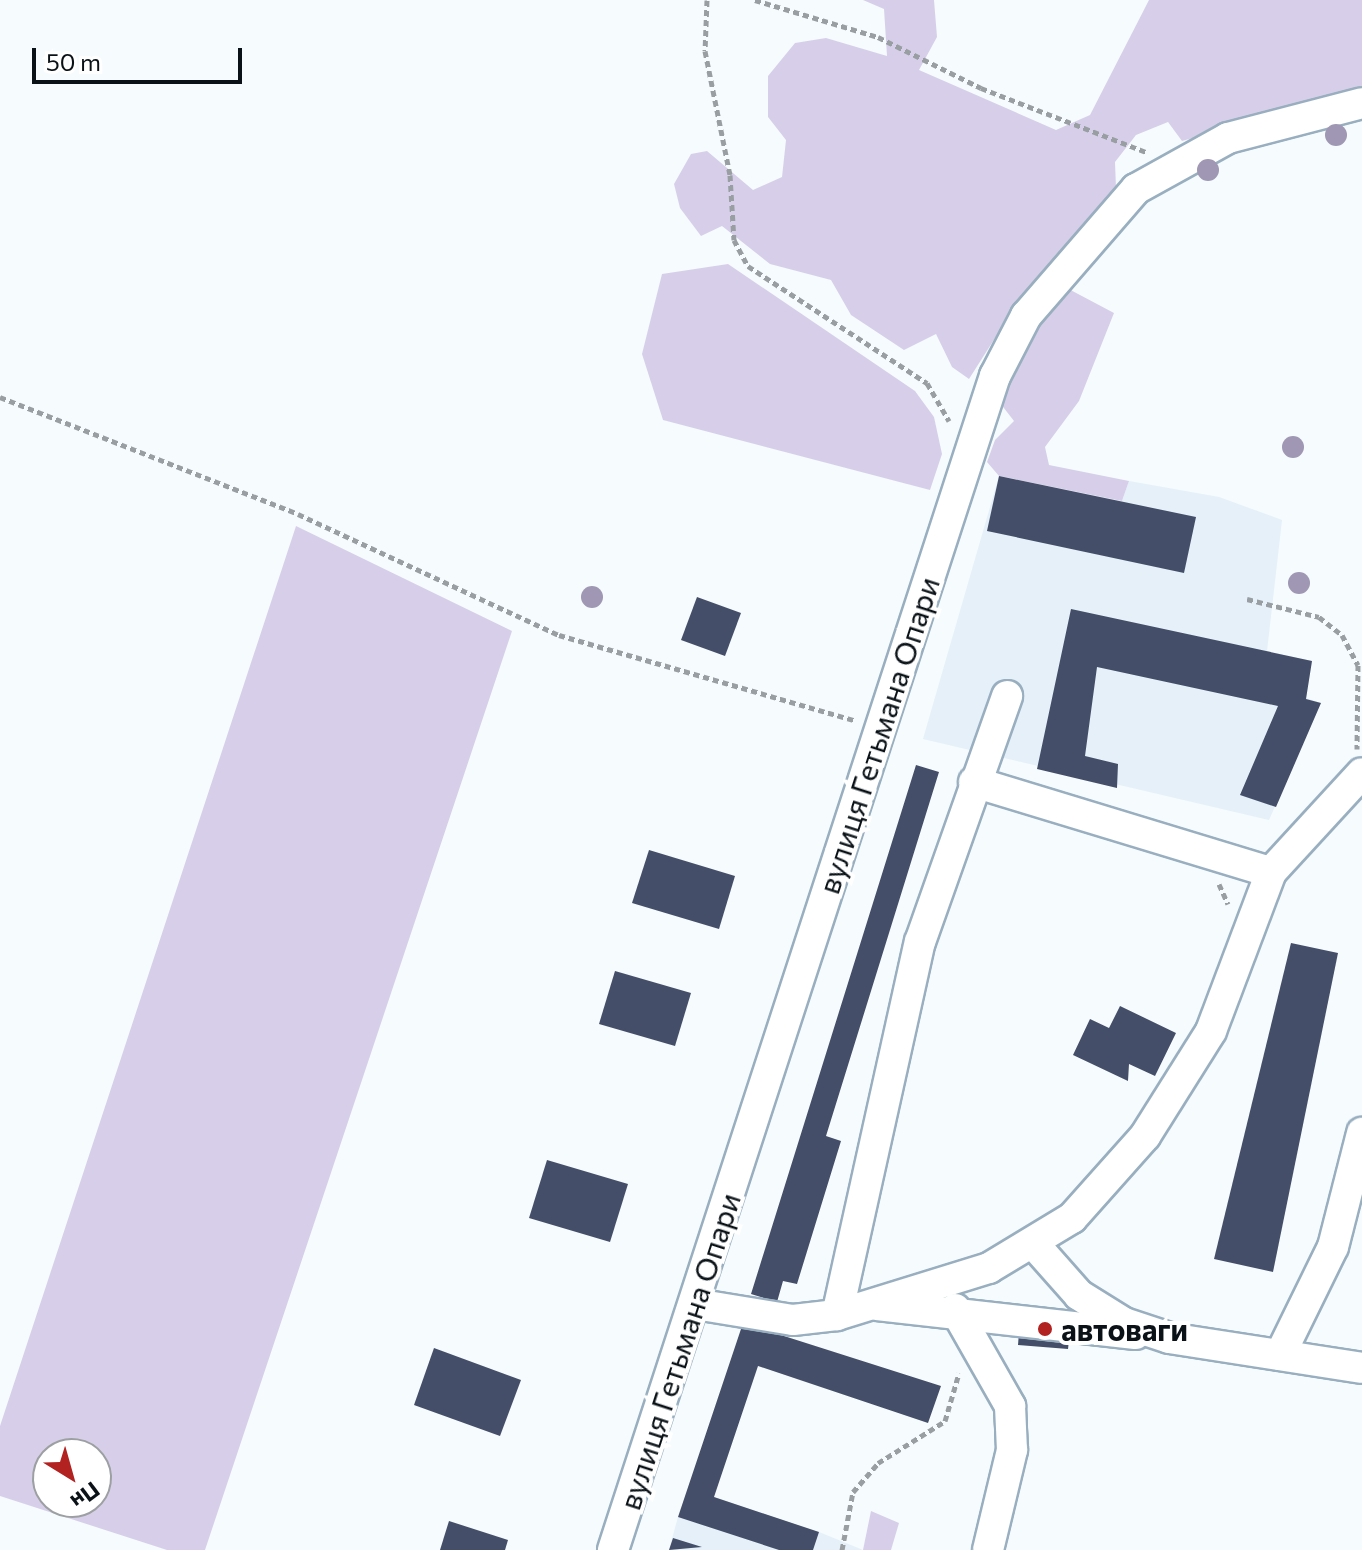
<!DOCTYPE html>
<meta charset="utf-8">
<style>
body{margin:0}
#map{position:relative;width:1362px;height:1550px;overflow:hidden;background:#f6fbfe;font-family:Commissioner,sans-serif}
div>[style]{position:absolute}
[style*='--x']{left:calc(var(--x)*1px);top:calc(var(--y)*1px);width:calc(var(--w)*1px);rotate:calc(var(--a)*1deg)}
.built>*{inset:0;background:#e5f0f9}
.green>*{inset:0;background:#d7cfea}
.building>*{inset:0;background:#444e69}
.path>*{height:5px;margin-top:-2.5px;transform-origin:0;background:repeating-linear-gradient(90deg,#989ea2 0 6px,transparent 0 10px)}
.roads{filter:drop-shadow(2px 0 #99afc0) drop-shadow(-2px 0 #99afc0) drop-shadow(0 2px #99afc0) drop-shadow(0 -2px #99afc0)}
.minor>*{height:30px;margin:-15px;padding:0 15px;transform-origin:15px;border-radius:15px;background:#fff}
.trees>*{width:22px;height:22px;margin:-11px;border-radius:50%;background:#9f97b3}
.dots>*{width:22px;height:22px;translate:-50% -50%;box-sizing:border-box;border:4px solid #fff;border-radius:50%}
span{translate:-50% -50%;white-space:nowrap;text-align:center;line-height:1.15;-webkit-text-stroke:8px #fff;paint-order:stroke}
.street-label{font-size:30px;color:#0a1217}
.poi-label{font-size:30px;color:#0a1217;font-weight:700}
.left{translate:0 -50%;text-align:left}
.north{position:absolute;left:32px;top:1438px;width:80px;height:80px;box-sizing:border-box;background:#fff;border:2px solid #9da0a2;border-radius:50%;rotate:143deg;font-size:22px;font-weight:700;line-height:32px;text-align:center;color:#0a1217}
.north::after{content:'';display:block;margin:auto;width:28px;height:36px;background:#b22221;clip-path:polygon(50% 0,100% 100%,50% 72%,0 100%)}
.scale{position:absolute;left:32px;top:48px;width:210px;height:36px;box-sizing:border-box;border:4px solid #0a1217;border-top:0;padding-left:10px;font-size:24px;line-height:28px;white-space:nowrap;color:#0a1217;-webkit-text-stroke:6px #fff;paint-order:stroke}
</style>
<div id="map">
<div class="built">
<i style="clip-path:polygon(999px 476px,1122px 501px,1129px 481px,1219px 497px,1282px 520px,1267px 651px,1312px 661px,1306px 698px,1321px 703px,1269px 820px,923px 739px)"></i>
<i style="clip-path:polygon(714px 1497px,819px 1532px,863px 1550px,669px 1550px,678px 1517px)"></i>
</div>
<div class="green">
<i style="clip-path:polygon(863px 0,934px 0,937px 37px,919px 70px,1056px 130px,1090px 115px,1149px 0,1362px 0,1362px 91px,1182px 141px,1168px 122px,1136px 135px,1115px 162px,1116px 188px,1009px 316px,969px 379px,952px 367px,936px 334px,904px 350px,851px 315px,831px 280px,770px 264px,722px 226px,701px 236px,680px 208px,674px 184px,691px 154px,707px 151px,753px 190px,782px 177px,786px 140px,768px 117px,768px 76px,795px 43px,826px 38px,887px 56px,884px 9px)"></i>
<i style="clip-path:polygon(728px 264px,915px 391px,934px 417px,942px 454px,930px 490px,663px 420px,642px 354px,662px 274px)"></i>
<i style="clip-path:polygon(1063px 286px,1114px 313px,1079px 401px,1045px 447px,1049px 465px,1129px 481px,1122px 501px,999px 476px,987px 462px,995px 440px,1014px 421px,1000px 403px,1029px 334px)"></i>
<i style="clip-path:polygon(evenodd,296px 526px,512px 631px,205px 1550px,167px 1550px,0 1496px,0 1426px,296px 526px,48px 1454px,96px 1454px,96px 1502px,48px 1502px,48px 1454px)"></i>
<i style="clip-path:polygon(871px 1511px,899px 1523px,891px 1550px,863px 1550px)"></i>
</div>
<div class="building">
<i style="clip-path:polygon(999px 476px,1196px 517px,1184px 573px,987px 531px)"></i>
<i style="clip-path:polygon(697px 597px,741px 613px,725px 656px,681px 640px)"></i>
<i style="clip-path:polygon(1071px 609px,1312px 661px,1306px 699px,1321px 703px,1276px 807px,1240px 795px,1278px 706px,1097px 667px,1085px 756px,1118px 764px,1117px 788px,1037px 769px)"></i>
<i style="clip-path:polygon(916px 765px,939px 772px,826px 1136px,841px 1141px,797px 1284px,783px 1281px,777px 1302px,751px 1294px)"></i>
<i style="clip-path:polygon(649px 850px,735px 876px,719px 929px,632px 903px)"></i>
<i style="clip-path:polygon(1291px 943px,1338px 953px,1273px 1272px,1214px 1259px)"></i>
<i style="clip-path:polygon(615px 971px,691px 993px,675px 1046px,599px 1024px)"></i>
<i style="clip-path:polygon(1120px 1006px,1176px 1033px,1155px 1076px,1129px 1064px,1128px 1081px,1073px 1055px,1090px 1019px,1109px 1028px)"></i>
<i style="clip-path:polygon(547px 1160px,628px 1184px,610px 1242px,529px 1218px)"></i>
<i style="clip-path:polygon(1021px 1308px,1072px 1313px,1068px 1349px,1018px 1345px)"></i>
<i style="clip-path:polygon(743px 1323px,941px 1386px,928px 1423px,758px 1366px,714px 1497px,819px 1532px,813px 1550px,779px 1550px,678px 1517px)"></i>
<i style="clip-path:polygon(434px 1348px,521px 1380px,500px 1436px,414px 1405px)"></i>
<i style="clip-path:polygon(449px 1521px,508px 1540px,505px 1550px,440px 1550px)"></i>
<i style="clip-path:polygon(673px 1538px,702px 1547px,669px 1550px)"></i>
</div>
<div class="path">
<i style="--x:707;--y:0;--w:51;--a:92.2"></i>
<i style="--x:705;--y:51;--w:126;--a:78.6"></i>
<i style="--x:730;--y:175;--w:65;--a:86.5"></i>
<i style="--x:734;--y:240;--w:30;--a:62"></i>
<i style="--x:748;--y:266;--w:214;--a:33.2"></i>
<i style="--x:927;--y:383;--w:44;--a:59.9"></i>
<i style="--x:755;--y:0;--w:128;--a:16.7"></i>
<i style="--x:878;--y:37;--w:115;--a:26.3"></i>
<i style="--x:981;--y:88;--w:177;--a:21.2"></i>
<i style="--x:0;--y:397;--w:320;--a:21.4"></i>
<i style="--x:298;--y:514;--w:288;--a:24.9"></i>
<i style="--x:559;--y:635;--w:307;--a:16.1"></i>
<i style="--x:1247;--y:599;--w:74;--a:14"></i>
<i style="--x:1319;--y:617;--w:29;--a:38"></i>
<i style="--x:1342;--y:635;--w:34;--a:62"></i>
<i style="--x:1358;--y:665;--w:84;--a:90.7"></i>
<i style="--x:1219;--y:884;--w:22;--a:66"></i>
<i style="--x:842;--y:1550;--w:59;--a:-79.3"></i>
<i style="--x:853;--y:1492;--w:38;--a:-49"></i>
<i style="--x:878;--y:1463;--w:79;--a:-32.1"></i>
<i style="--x:945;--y:1421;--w:50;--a:-73.7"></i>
</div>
<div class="roads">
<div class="minor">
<i style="--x:974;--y:782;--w:310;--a:16.9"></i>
<i style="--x:1033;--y:1243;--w:69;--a:48.5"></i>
<i style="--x:1079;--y:1295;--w:53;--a:31.9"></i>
<i style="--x:1124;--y:1323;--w:47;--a:18.4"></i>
<i style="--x:1169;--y:1338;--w:195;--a:8.8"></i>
<i style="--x:695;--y:1304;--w:99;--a:9.3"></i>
<i style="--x:793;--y:1320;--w:44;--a:-6.5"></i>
<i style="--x:837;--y:1315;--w:159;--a:-17.2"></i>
<i style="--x:989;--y:1268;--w:97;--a:-31.1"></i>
<i style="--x:1072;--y:1218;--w:110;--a:-48.3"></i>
<i style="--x:1145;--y:1136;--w:124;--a:-57.8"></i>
<i style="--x:1211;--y:1031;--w:170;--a:-69.3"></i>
<i style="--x:1271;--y:872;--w:134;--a:-47.4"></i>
<i style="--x:877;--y:1305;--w:260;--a:6.4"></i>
<i style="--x:955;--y:1309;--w:112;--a:60.4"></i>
<i style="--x:1010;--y:1406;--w:44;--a:87.4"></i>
<i style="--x:1012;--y:1450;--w:103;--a:103.5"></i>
<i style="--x:837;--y:1315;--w:382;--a:-77.5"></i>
<i style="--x:920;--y:942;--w:261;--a:-70.5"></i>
<i style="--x:1280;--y:1355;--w:120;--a:-63.9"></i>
<i style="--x:1333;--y:1247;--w:118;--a:-75.7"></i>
<i style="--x:613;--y:1550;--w:1235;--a:-71.98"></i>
<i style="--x:995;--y:376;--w:68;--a:-62.7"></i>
<i style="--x:1026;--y:316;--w:168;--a:-49.1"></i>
<i style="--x:1136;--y:189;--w:105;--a:-29"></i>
<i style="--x:1228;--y:138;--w:138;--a:-14.6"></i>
</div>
</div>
<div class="trees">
<i style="left:1336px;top:135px"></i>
<i style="left:1208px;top:170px"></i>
<i style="left:1293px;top:447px"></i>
<i style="left:1299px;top:583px"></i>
<i style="left:592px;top:597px"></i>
</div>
<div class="dots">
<i style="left:1045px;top:1329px;background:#b22221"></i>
</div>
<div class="street-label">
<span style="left:878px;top:735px;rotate:-72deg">вулиця Гетьмана Опари</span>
<span style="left:679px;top:1351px;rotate:-72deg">вулиця Гетьмана Опари</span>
</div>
<div class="poi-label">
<span class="left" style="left:1061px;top:1329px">автоваги</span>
</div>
<div class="north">Пн</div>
<div class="scale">50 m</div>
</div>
